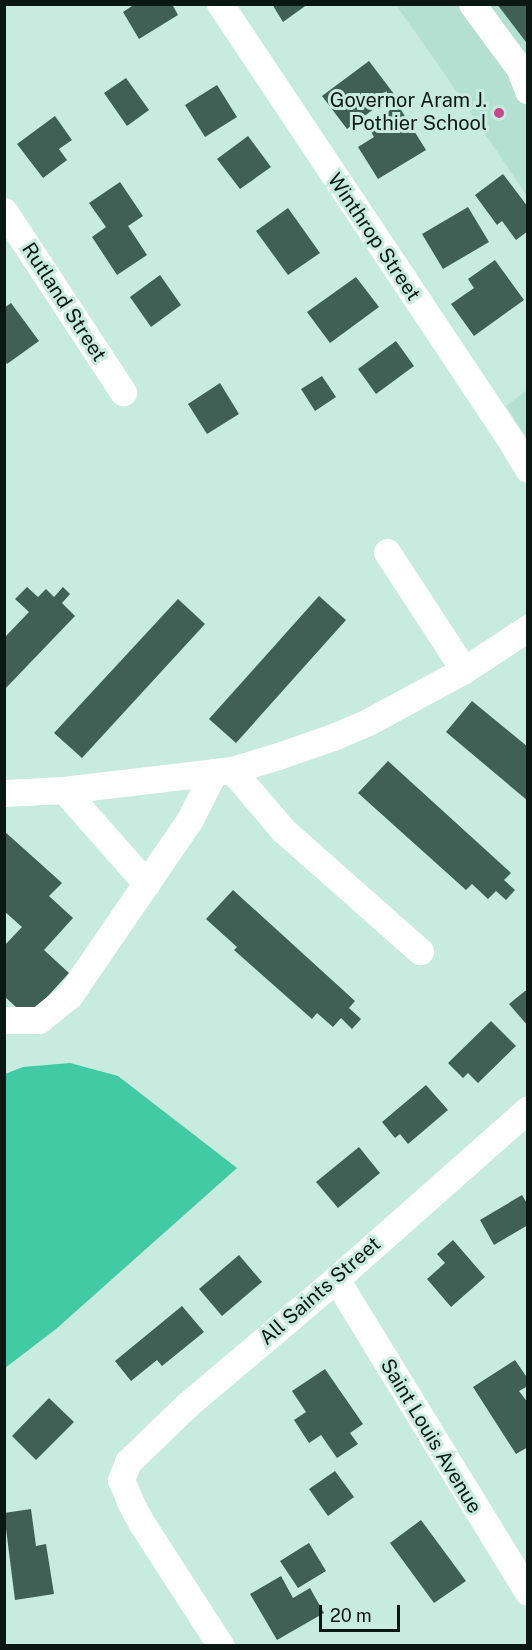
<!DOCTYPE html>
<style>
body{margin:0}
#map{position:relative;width:532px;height:1650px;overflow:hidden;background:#c7ebde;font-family:"Public Sans",sans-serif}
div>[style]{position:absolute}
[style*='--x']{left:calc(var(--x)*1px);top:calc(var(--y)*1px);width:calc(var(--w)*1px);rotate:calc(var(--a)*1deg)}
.built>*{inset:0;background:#b3e0d0}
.forest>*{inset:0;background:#41caa4}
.building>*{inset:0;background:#406055}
.minor>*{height:27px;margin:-13.5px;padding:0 13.5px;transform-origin:13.5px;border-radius:13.5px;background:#fff}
.dots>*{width:16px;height:16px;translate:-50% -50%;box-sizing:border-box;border:3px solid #c7ebde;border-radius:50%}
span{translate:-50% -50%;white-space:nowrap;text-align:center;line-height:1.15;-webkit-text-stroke:6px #c7ebde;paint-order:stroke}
.poi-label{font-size:20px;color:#0a1713}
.right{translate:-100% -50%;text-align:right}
.street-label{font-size:20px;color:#0a1713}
.frame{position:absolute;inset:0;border:6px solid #0a1713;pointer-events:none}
.scale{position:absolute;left:319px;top:1605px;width:81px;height:27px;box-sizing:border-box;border:3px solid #0a1713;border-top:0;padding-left:8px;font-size:18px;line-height:21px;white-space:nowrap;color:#0a1713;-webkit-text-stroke:4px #c7ebde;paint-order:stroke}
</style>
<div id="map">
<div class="built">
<i style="clip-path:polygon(396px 5px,527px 5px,527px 196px,442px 70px)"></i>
<i style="clip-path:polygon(527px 390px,527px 438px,506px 406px)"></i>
</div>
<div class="forest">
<i style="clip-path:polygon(70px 1063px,118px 1076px,237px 1168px,56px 1329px,5px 1368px,5px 1074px,23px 1067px)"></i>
</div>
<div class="building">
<i style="clip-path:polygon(135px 4px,172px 4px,178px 15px,139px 39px,123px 12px)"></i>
<i style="clip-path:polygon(272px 4px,308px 4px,283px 22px)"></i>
<i style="clip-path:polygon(497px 4px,528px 4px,528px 40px,526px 42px)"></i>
<i style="clip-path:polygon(369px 61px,394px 94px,347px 129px,322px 96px)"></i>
<i style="clip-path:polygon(126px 78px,149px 110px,127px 126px,104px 93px)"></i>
<i style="clip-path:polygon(217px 85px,237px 117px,205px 137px,185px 105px)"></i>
<i style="clip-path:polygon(398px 105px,426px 150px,378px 179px,358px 147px,374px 137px,367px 125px)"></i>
<i style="clip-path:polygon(55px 116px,72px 140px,59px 149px,67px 160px,43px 178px,17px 144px)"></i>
<i style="clip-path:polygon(248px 136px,271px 167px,240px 189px,217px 159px)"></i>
<i style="clip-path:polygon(503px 174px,528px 207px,528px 231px,516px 240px,502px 221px,497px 225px,475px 195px)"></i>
<i style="clip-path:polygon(120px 182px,143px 216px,128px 226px,147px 255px,117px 275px,92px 237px,106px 227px,89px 203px)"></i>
<i style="clip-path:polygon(468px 207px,489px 242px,443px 269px,422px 234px)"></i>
<i style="clip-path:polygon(288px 208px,320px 253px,288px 275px,256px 231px)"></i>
<i style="clip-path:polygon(495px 260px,524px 300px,474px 336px,451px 304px,474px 288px,468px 279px)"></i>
<i style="clip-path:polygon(160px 275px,181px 305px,151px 327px,130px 297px)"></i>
<i style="clip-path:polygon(356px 277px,379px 307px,330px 343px,307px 312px)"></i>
<i style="clip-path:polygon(11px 303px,39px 341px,7px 364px,4px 360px,4px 308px)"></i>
<i style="clip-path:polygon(396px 341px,414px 366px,376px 394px,358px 369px)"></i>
<i style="clip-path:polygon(322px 376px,336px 397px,315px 411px,301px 389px)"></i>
<i style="clip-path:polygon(220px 383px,239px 414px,207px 434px,188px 404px)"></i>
<i style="clip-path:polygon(27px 587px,38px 597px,46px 589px,54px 597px,63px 587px,70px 594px,62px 603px,75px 616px,4px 690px,4px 638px,29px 612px,15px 599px)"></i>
<i style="clip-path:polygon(319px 596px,346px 620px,236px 743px,209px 719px)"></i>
<i style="clip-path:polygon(178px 599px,205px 624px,82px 758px,54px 733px)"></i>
<i style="clip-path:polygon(472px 701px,528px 747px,528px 801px,446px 732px)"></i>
<i style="clip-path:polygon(388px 761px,511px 873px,504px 880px,515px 890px,506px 900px,496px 891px,488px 899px,472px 884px,466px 890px,358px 793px)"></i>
<i style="clip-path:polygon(4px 831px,62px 883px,49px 896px,73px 918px,44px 950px,69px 973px,28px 1018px,4px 996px,4px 946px,22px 927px,4px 911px)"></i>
<i style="clip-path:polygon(233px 890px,355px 1001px,349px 1008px,361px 1019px,352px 1029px,341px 1018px,333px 1027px,317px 1013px,312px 1019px,234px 950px,237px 947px,206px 919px)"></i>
<i style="clip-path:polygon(525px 991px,528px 991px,528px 1026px,509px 1004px)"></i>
<i style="clip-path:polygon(491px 1021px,516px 1046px,478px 1083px,468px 1073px,463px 1078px,448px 1063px)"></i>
<i style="clip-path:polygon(426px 1085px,448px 1110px,408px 1144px,400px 1134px,395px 1138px,382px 1122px)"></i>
<i style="clip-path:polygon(359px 1147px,380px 1173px,338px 1208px,316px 1182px)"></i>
<i style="clip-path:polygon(522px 1195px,528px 1205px,528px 1225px,494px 1245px,480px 1220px)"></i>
<i style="clip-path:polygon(453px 1240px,485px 1277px,451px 1307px,427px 1279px,445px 1263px,437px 1254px)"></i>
<i style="clip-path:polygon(239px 1255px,262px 1282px,222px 1316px,199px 1289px)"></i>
<i style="clip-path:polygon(182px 1306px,204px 1332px,162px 1366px,157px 1360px,131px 1381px,115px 1361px)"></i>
<i style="clip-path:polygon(515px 1360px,528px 1379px,528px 1386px,519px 1391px,528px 1403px,528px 1447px,516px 1454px,473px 1387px)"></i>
<i style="clip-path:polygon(325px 1369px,363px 1424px,350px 1433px,358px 1444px,337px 1458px,321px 1435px,309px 1443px,294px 1420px,306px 1412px,292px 1391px)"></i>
<i style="clip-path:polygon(49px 1398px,74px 1422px,36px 1460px,12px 1436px)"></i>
<i style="clip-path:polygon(335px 1471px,354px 1497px,328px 1516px,309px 1489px)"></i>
<i style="clip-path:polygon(31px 1509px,36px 1546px,46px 1544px,54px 1594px,15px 1600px,4px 1513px)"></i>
<i style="clip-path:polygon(421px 1520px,466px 1581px,434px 1603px,390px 1543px)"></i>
<i style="clip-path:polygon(309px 1543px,326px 1571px,298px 1588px,280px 1561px)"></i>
<i style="clip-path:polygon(281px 1576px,293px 1598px,310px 1588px,324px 1613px,277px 1640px,250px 1594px)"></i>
</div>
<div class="minor">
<i style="--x:220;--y:4;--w:523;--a:56.31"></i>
<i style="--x:510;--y:439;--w:35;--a:59"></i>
<i style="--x:472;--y:4;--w:81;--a:53.6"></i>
<i style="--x:520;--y:69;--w:23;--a:70"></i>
<i style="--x:4;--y:211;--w:217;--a:56.7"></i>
<i style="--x:387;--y:552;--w:141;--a:56.9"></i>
<i style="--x:232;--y:770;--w:79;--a:49.6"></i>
<i style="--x:283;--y:830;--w:183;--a:41.5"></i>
<i style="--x:64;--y:790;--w:125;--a:48.6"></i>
<i style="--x:4;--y:793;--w:60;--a:-2.9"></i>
<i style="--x:64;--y:790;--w:169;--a:-6.8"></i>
<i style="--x:232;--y:770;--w:48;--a:-16.9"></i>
<i style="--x:278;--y:756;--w:58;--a:-19.1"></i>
<i style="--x:333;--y:737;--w:38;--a:-23"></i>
<i style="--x:368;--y:722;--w:109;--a:-28.4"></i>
<i style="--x:464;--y:670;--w:77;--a:-33.3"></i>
<i style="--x:4;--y:1020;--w:35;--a:0"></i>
<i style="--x:39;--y:1020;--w:38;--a:-39"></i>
<i style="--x:69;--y:996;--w:212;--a:-55.6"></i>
<i style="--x:189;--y:821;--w:55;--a:-63"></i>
<i style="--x:336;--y:1279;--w:367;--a:58.5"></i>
<i style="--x:221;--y:1646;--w:145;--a:-122.9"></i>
<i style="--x:142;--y:1524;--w:26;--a:-118"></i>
<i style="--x:130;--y:1501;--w:23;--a:-113"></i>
<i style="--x:121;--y:1480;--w:19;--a:-69"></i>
<i style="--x:128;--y:1462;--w:82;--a:-44"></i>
<i style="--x:187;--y:1405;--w:195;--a:-40.2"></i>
<i style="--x:336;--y:1279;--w:256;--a:-41.5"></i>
</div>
<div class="dots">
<i style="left:499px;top:113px;background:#c8468f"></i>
</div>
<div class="poi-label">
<span class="right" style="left:487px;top:112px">Governor Aram J.<br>Pothier School</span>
</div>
<div class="street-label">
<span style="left:374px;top:237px;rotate:56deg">Winthrop Street</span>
<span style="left:64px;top:302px;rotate:57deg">Rutland Street</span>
<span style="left:320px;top:1291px;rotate:-41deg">All Saints Street</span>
<span style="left:431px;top:1436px;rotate:59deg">Saint Louis Avenue</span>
</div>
<div class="frame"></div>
<div class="scale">20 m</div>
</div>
